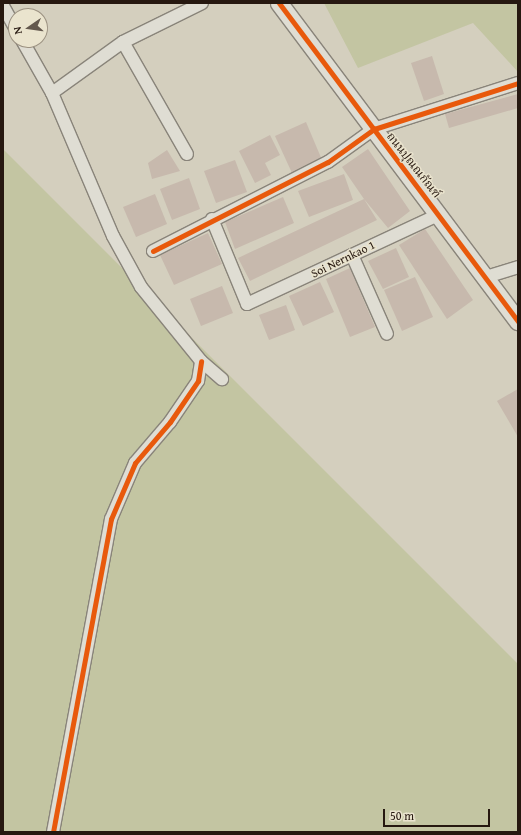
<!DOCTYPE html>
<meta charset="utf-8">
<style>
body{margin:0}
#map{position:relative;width:521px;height:835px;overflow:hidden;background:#d4cfbe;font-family:"Gentium Book Plus","Noto Serif Thai",serif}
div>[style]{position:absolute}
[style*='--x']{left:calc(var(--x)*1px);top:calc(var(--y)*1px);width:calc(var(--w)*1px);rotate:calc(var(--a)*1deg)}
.green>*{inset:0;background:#c3c5a2}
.building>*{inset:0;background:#c7b9ad}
.roads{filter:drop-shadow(1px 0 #89847a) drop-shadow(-1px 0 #89847a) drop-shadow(0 1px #89847a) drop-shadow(0 -1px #89847a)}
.street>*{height:12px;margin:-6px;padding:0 6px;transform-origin:6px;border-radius:6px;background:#dfddd3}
.secondary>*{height:17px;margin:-8.5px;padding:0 8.5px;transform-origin:8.5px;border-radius:8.5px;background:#dfddd3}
.cycleway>*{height:5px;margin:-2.5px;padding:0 2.5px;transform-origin:2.5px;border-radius:2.5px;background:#e8590c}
span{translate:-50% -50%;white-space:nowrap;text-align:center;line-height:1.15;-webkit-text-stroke:3px #eae4ce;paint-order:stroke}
.street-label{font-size:12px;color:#261810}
.frame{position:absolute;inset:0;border:4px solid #261810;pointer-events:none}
.north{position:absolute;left:8px;top:8px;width:40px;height:40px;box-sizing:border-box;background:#eae4ce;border:1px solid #9c9282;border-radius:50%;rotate:257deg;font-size:11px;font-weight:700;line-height:16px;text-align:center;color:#261810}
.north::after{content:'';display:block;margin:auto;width:14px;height:18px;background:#63584d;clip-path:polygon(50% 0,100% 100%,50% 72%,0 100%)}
.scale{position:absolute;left:383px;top:809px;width:107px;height:18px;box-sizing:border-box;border:2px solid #261810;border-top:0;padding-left:5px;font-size:12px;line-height:14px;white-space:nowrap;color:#261810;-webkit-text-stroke:3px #eae4ce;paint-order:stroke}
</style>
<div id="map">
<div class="green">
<i style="clip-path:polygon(324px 3px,518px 3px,518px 72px,473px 23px,358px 68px)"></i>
<i style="clip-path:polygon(3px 149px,518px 664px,518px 832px,3px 832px)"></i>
</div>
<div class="building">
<i style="clip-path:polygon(432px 56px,444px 94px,424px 101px,411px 63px)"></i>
<i style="clip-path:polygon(518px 94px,518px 108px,449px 128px,445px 114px)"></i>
<i style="clip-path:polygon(306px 122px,322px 160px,292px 173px,275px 136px)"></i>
<i style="clip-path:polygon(270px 135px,280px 155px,265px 163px,271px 175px,255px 183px,239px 151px)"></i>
<i style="clip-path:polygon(368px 149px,410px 211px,388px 228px,364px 199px,377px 220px,250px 281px,238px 258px,364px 199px,342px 167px)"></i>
<i style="clip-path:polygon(167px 150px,180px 171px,152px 179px,148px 163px)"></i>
<i style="clip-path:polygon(235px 160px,247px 192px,216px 203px,204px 171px)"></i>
<i style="clip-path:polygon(344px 174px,353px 200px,309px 217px,298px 191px)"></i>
<i style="clip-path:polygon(189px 178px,200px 209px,172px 220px,160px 189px)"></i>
<i style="clip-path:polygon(155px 194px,167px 224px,136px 237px,123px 207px)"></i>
<i style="clip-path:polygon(283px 197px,294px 223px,235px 249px,225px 222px)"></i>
<i style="clip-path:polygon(425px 229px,473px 300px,447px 319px,399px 245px)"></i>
<i style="clip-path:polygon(208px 233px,222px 264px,174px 285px,160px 255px)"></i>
<i style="clip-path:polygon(396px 248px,409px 277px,383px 289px,368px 261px)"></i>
<i style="clip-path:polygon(350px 268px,375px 327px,350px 337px,326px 279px)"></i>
<i style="clip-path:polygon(415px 277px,433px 317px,402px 331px,384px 290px)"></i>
<i style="clip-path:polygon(320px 282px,334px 312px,303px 326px,289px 296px)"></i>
<i style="clip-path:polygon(222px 286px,233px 313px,201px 326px,190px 299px)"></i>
<i style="clip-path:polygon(286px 305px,295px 330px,269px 340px,259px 315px)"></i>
<i style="clip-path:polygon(518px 389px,518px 437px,497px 401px)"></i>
</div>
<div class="roads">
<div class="street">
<i style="--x:3;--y:6;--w:26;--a:61"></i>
<i style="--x:22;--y:40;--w:61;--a:60.5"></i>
<i style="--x:52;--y:93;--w:87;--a:-35.7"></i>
<i style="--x:123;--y:42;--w:88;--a:-26.3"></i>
<i style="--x:123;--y:42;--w:129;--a:60.3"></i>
<i style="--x:52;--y:93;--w:155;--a:66.9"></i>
<i style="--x:113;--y:236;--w:58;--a:61.2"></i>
<i style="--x:141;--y:287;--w:95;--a:51"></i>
<i style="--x:201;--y:361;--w:28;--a:41"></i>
<i style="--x:212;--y:219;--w:92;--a:67.6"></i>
<i style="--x:247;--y:304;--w:213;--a:-25"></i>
<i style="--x:153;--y:251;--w:196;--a:-27"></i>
<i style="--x:328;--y:162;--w:57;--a:-35.7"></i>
<i style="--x:374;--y:129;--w:151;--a:-17.7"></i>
<i style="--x:352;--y:255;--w:86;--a:66.1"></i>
<i style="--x:486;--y:277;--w:34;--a:-17"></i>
<i style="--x:53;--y:832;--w:318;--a:-79.5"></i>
<i style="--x:111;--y:519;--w:61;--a:-66.8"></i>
<i style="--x:135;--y:463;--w:54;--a:-49.5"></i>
<i style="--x:170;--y:422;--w:50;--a:-55.7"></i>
<i style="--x:198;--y:381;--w:20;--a:-81"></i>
</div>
<div class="secondary">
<i style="--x:279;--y:3;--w:398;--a:53.1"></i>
</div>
</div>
<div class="cycleway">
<i style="--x:279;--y:3;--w:398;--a:53.1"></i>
<i style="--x:153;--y:251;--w:196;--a:-27"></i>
<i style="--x:328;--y:162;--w:57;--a:-35.7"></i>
<i style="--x:374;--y:129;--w:151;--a:-17.7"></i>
<i style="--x:53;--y:832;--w:318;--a:-79.5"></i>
<i style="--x:111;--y:519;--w:61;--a:-66.8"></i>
<i style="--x:135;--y:463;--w:54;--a:-49.5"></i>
<i style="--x:170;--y:422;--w:50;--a:-55.7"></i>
<i style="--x:198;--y:381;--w:20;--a:-81"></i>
</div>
<div class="street-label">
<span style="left:414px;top:165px;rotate:52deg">ถนนปุณณกัณฑ์</span>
<span style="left:343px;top:259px;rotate:-26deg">Soi Nernkao 1</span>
</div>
<div class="frame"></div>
<div class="north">N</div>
<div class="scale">50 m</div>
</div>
